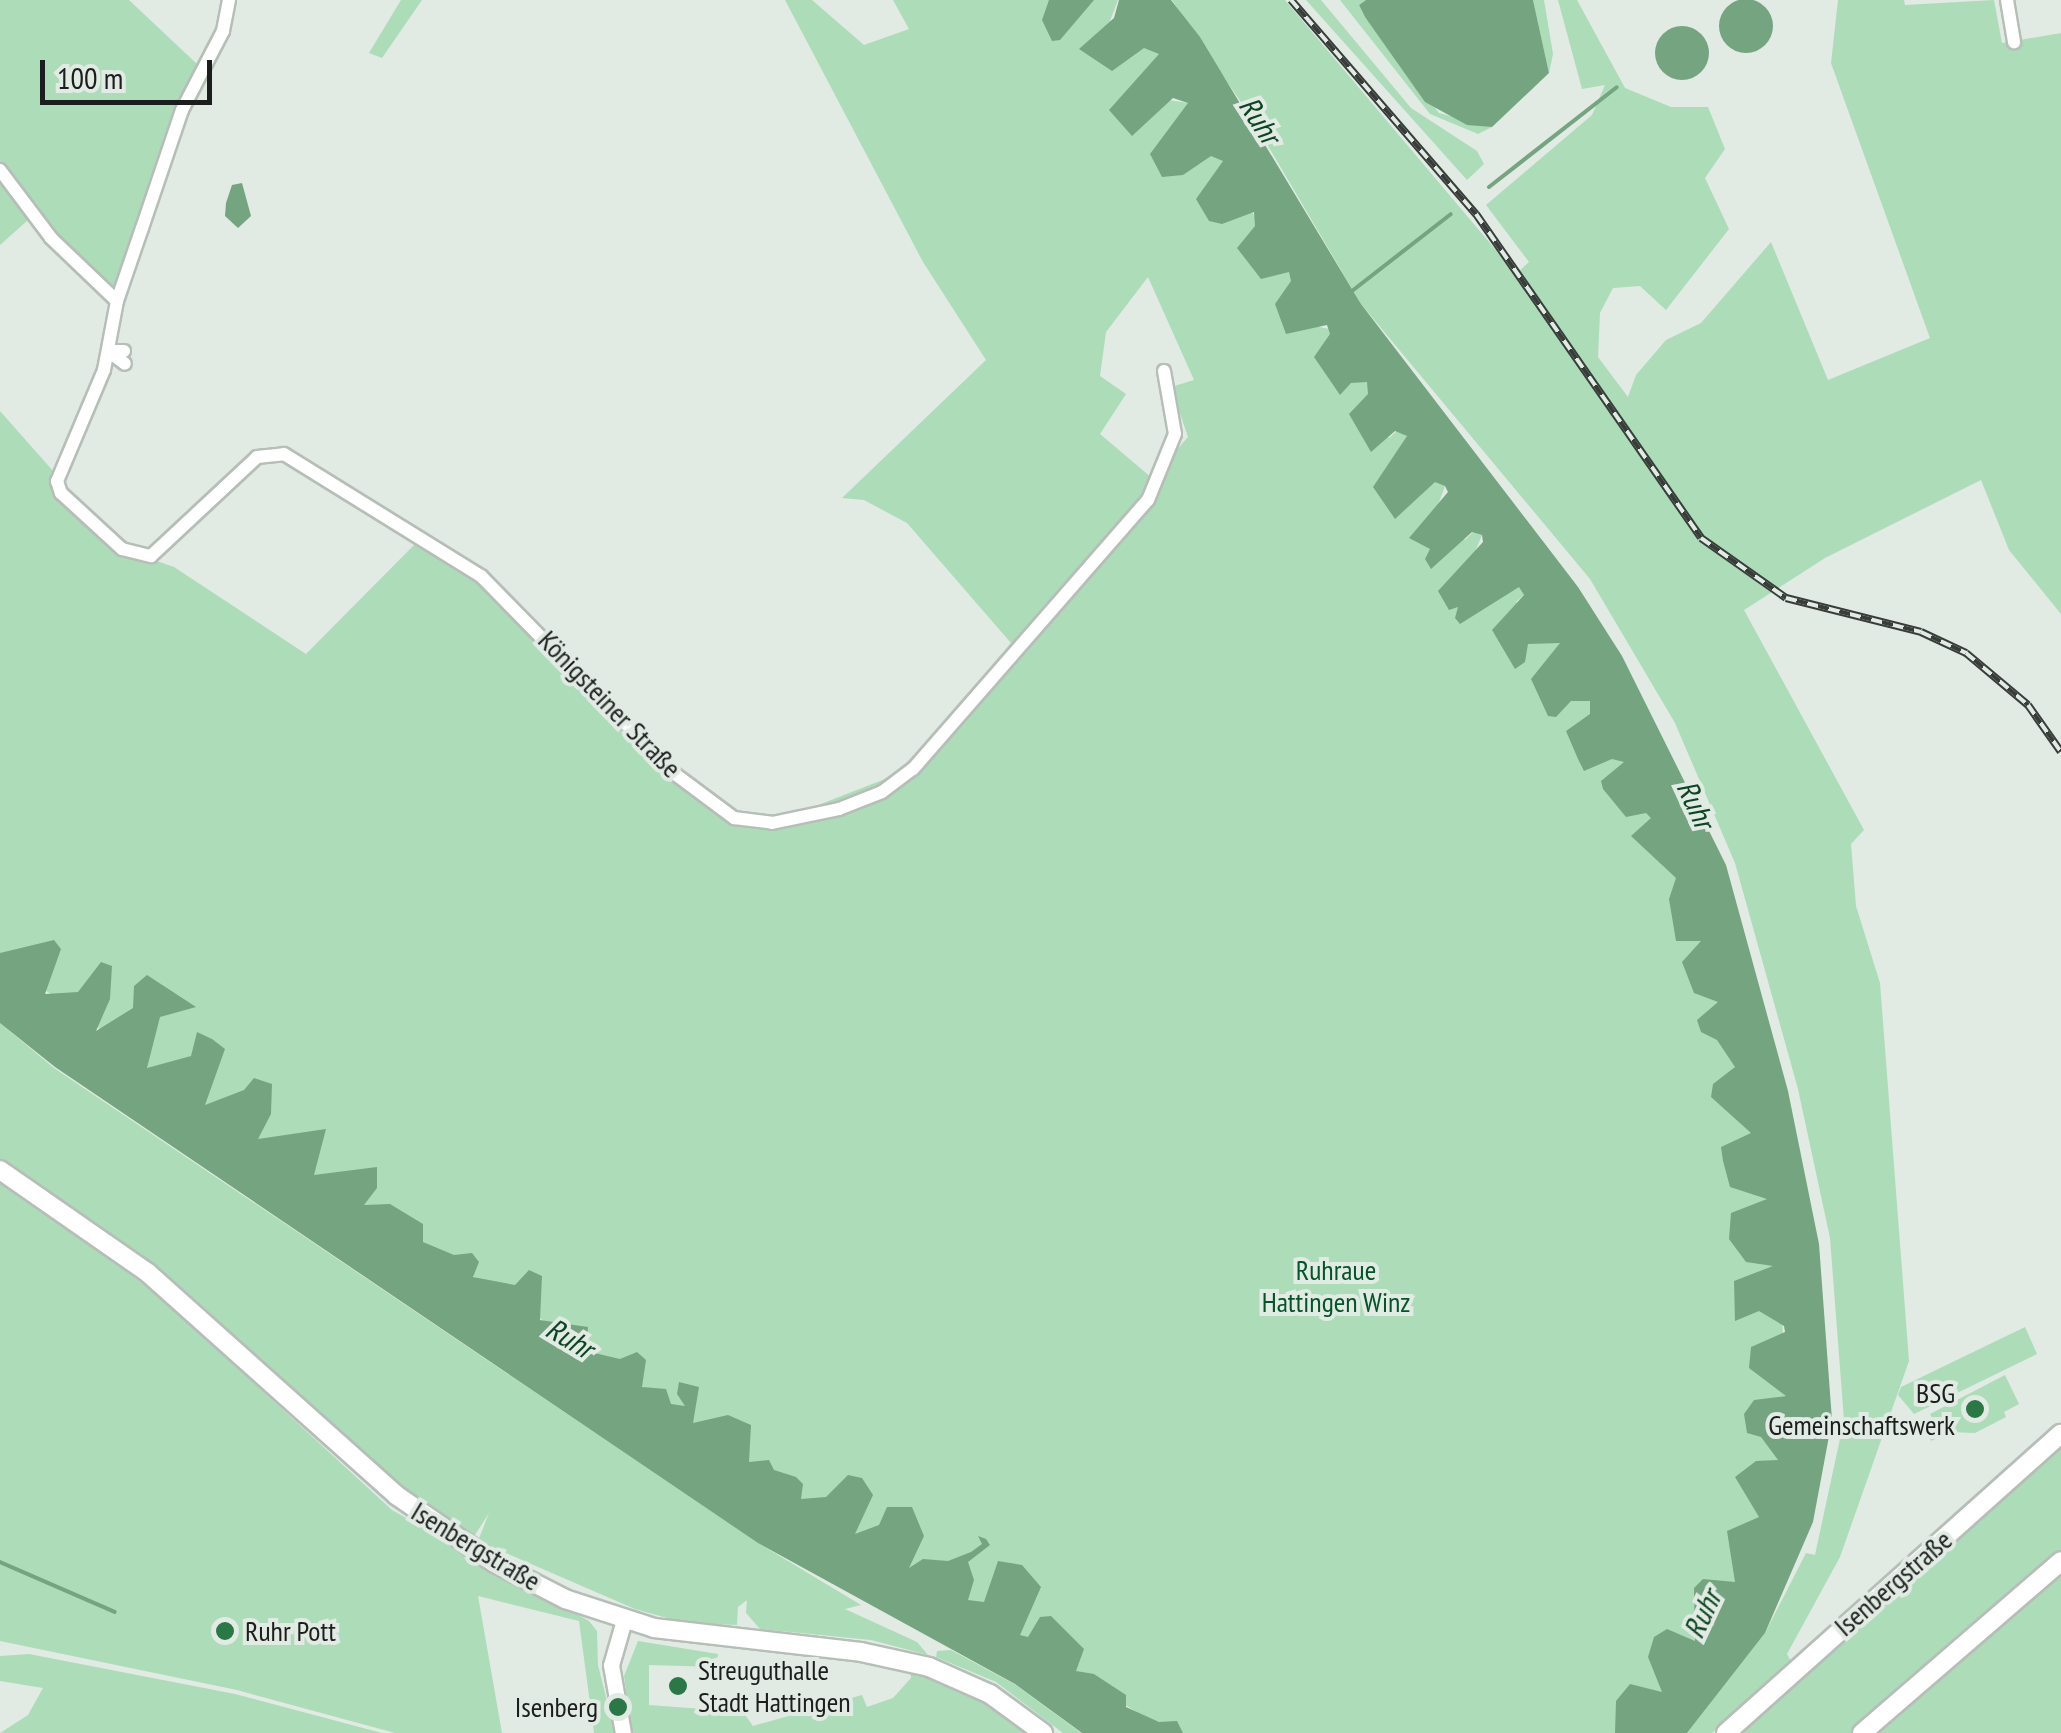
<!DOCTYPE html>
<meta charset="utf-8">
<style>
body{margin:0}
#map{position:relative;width:2061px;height:1733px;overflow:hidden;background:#e1eae3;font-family:"PT Sans Narrow",sans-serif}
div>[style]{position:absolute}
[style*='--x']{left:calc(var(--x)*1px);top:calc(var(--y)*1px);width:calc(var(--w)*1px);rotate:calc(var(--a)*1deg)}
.green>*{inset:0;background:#addcb9}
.water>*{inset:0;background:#75a481}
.round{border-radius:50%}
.stream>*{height:4px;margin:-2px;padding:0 2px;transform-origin:2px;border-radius:2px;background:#75a481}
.roads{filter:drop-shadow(2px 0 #b6beb7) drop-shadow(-2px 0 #b6beb7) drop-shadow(0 2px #b6beb7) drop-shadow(0 -2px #b6beb7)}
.minor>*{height:12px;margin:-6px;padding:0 6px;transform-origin:6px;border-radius:6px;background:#fff}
.tertiary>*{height:15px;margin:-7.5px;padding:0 7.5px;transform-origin:7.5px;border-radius:7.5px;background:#fff}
.secondary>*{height:18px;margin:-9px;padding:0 9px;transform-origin:9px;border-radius:9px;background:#fff}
.rail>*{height:8px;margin-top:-4px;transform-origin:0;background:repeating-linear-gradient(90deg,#e1eae3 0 11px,#393d3a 0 22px);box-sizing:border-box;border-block:2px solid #393d3a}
.dots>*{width:28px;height:28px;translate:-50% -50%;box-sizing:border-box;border:5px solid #e1eae3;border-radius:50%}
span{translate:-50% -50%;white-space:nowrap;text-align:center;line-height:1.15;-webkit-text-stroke:8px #e1eae3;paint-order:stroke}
.street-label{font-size:28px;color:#1b1e1c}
.park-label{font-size:28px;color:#025529}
.poi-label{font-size:28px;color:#1b1e1c}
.right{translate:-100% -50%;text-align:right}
.left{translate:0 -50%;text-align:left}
.water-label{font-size:30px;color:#0c4523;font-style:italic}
.scale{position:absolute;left:40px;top:60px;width:172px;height:45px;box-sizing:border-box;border:5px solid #1b1e1c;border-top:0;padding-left:12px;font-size:30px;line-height:35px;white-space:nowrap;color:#1b1e1c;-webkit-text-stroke:8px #e1eae3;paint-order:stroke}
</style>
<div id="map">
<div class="green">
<i style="clip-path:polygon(0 0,129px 0,198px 65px,170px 125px,114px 291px,25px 203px,0 162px)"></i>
<i style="clip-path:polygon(401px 0,422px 0,382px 58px,369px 53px)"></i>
<i style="clip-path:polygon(evenodd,785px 0,812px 0,864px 45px,909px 29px,893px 0,1118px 0,1110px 21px,1160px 54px,1168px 100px,1188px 103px,1180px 118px,1223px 161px,1217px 174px,1257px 218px,1255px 226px,1278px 269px,1289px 271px,1315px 326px,1329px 329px,1352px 382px,1367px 382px,1389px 438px,1398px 430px,1407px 436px,1398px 452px,1445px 486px,1438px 505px,1465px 540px,1473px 532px,1482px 535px,1475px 552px,1520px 587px,1524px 595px,1516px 602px,1560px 643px,1681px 860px,1771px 1148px,1787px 1396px,1777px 1397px,1771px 1448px,1778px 1460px,1769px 1462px,1759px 1517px,1735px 1582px,1707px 1638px,1628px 1733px,1170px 1733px,816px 1511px,604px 1359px,146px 1069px,148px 1063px,0 958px,0 411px,122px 549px,174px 567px,306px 654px,421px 538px,483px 582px,723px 813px,772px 823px,903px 772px,1011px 643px,907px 523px,864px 500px,842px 498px,986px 360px,923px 262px,785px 0,1148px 277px,1194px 380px,1171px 387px,1188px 437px,1152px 478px,1100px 434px,1126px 394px,1100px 376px,1106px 332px,1148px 277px)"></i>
<i style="clip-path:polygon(1172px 0,1285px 0,1516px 274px,1529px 262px,1486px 205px,1592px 115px,1605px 85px,1582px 89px,1558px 0,1577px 0,1625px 88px,1671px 107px,1708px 107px,1725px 149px,1705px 178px,1729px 229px,1666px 310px,1640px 286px,1613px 288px,1600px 313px,1598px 357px,1628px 397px,1636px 375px,1666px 340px,1701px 323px,1771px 242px,1828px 380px,1930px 338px,1831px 63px,1838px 0,1904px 0,1905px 5px,1994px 0,2002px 43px,2061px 33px,2061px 614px,2009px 550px,1981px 480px,1825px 558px,1744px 610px,1864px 830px,1851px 844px,1856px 906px,1880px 983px,1909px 1361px,1840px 1557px,1787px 1654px,1792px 1663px,1712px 1733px,1687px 1733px,1765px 1633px,1806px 1553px,1815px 1555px,1844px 1420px,1830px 1238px,1798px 1089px,1735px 863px,1675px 723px,1590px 579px,1361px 304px,1251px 117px)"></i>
<i style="clip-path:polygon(1306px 0,1321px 0,1411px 108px,1477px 151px,1484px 164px,1467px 180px)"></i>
<i style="clip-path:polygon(1340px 0,1366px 0,1359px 5px,1365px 17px,1439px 113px,1492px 127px,1478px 134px,1430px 114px)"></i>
<i style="clip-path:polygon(1533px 0,1544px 0,1553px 54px,1549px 73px)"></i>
<i style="clip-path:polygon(0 176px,28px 220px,0 245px)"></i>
<i style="clip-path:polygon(0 1023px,54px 1068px,763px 1546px,861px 1605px,845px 1609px,917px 1642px,928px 1655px,871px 1640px,760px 1629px,746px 1613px,747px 1600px,738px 1607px,737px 1625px,685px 1623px,635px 1609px,478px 1541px,489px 1513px,473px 1538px,430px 1512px,202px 1306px,0 1160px)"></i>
<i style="clip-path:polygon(0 1179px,158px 1295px,392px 1510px,589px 1621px,597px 1631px,598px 1665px,615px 1733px,594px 1733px,579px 1621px,478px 1596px,502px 1733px,395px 1733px,237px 1690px,0 1641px)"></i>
<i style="clip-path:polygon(2025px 1327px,2037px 1354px,1914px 1414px,1898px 1395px,1901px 1387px)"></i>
<i style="clip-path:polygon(2005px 1375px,2019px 1404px,2004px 1412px,2006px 1417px,1975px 1433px,1950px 1432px,1931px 1441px,1923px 1425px,1933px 1420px,1930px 1414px)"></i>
<i style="clip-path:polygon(2061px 1445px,2061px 1733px,1743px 1733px,1819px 1658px)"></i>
<i style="clip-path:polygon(638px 1641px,718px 1654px,716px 1667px,649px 1665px,649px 1705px,743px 1712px,753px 1726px,862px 1695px,867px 1707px,893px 1698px,911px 1678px,910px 1668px,950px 1682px,1031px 1733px,632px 1733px,624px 1676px)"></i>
<i style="clip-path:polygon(951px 1650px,1016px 1685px,1081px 1733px,1063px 1733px,996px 1682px,936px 1657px,937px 1651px)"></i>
<i style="clip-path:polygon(29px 1654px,235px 1694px,382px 1733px,0 1733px,28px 1715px,43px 1688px,0 1681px,0 1656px)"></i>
</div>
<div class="water">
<i class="round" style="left:1719px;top:-1px;width:54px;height:54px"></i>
<i style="clip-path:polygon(1049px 0,1094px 0,1060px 40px,1052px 41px,1042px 20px)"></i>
<i style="clip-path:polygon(1119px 0,1171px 0,1200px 37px,1361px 304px,1578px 587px,1622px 656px,1726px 865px,1788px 1091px,1819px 1244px,1832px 1420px,1813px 1522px,1765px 1633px,1687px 1733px,1615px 1733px,1616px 1701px,1630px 1684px,1662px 1692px,1648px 1657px,1654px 1637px,1667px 1629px,1695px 1641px,1694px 1588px,1703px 1579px,1735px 1582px,1727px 1531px,1759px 1517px,1735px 1477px,1756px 1461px,1778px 1460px,1761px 1437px,1747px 1433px,1744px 1414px,1754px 1400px,1786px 1396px,1749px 1368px,1751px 1347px,1785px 1332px,1784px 1326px,1759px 1311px,1735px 1321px,1734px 1281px,1773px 1266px,1746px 1262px,1729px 1239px,1731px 1213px,1767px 1199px,1730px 1187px,1723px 1161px,1721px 1147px,1751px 1133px,1711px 1097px,1713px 1084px,1735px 1067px,1717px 1040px,1701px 1032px,1697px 1020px,1718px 1002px,1694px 993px,1682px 962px,1701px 941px,1676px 941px,1669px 899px,1676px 878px,1631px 836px,1651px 818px,1646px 813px,1626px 817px,1603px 789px,1601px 781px,1624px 762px,1612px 759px,1584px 771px,1578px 759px,1566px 731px,1590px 714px,1590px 701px,1571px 701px,1556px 717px,1548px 716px,1531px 679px,1560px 643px,1528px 644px,1525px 662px,1515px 669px,1492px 630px,1524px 595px,1519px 587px,1460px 624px,1455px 618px,1458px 607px,1449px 610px,1438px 591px,1483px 542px,1482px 535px,1472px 532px,1431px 569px,1425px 559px,1430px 549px,1409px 538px,1448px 492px,1445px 486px,1435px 482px,1395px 519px,1373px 487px,1407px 436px,1395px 431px,1371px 452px,1349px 414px,1368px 394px,1367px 382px,1351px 383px,1340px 395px,1314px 357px,1330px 334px,1327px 325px,1286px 334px,1275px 304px,1291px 281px,1289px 272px,1261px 279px,1237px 248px,1255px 226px,1254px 212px,1222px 224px,1209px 221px,1196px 199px,1223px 161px,1211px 156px,1183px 175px,1162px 177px,1150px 154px,1188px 103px,1173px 98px,1132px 136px,1109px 110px,1159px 54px,1144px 48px,1112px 71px,1079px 49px,1114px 18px)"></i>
<i style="clip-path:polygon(1366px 0,1533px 0,1549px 73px,1492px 127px,1467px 125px,1425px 102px,1365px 17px,1359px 5px)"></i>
<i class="round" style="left:1655px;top:26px;width:54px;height:54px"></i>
<i style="clip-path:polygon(242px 183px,251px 216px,238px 228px,225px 216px,226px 203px,232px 185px)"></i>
<i style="clip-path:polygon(54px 940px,61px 949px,45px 994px,78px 992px,101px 962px,112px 966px,110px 999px,96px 1031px,133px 1008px,134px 986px,147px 975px,196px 1007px,160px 1017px,147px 1068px,191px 1056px,197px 1032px,212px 1039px,225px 1049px,205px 1105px,244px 1090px,254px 1078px,272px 1084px,271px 1114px,258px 1139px,326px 1129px,314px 1175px,377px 1167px,377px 1188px,364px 1205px,390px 1204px,423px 1224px,423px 1242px,454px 1255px,472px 1253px,479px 1262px,473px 1277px,515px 1285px,529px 1270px,542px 1276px,540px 1320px,588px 1327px,586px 1351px,620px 1359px,637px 1352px,646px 1360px,642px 1387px,666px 1389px,671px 1404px,685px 1406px,677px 1394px,679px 1382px,699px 1387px,693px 1423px,728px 1415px,751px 1425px,749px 1462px,769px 1460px,774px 1470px,796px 1477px,803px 1484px,801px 1499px,826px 1497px,848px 1475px,862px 1478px,873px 1495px,855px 1534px,879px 1525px,887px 1507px,912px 1507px,924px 1536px,909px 1568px,923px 1559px,948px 1561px,971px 1552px,982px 1544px,978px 1536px,986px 1539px,990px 1545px,968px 1562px,974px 1580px,968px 1600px,984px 1602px,998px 1561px,1022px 1565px,1041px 1587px,1020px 1635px,1028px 1637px,1040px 1617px,1051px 1616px,1084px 1649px,1076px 1671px,1094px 1674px,1126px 1695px,1126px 1707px,1159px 1722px,1177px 1721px,1183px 1733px,1082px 1733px,1015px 1684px,758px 1543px,55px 1067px,0 1023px,0 953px)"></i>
</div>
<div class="stream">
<i style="--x:1489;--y:187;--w:162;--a:-38"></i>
<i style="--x:1352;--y:291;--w:125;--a:-37.9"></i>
<i style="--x:0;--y:1562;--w:125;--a:23.5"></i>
</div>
<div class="roads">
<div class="minor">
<i style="--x:229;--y:0;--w:32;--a:101"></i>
<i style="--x:223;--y:31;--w:89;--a:117.4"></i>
<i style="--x:182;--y:110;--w:125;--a:108.7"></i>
<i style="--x:142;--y:228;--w:77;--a:108.9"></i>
<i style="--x:117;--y:301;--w:70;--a:100.7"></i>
<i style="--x:104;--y:370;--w:121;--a:112.9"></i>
<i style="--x:57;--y:481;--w:13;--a:72"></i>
<i style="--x:61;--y:493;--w:83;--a:42.6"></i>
<i style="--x:122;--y:549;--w:30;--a:14"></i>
<i style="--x:151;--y:556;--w:145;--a:-43"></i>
<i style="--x:257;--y:457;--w:27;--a:-6"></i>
<i style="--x:284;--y:454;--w:232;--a:31.8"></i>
<i style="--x:481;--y:576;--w:277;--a:45.6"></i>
<i style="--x:675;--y:774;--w:74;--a:36.7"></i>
<i style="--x:734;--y:818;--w:38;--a:7"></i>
<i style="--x:772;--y:823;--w:68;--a:-11.8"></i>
<i style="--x:839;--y:809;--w:46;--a:-21.6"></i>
<i style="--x:882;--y:792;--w:39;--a:-37"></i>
<i style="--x:913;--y:769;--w:357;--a:-48.9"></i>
<i style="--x:1148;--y:500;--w:71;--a:-67.8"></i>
<i style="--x:1175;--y:434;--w:64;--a:-99.9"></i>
<i style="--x:2007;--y:0;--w:43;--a:80.5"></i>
<i style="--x:0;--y:170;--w:85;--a:53.1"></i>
<i style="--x:51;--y:238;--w:91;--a:43.7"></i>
<i style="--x:124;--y:351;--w:16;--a:180"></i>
<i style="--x:108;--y:351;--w:21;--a:37"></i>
</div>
<div class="tertiary">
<i style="--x:623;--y:1733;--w:69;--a:-100"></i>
<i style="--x:611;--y:1665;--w:47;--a:-73.9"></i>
</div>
<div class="secondary">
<i style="--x:0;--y:1170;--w:180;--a:34.8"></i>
<i style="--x:148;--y:1273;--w:333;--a:41.8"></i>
<i style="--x:396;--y:1495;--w:120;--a:34.5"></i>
<i style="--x:495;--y:1563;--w:79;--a:27.2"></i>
<i style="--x:565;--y:1599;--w:94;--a:18"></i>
<i style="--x:654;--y:1628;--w:208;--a:6.6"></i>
<i style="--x:861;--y:1652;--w:70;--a:12.4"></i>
<i style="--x:929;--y:1667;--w:67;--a:23.9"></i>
<i style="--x:990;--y:1694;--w:66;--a:36.3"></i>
<i style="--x:1726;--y:1733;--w:449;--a:-41.8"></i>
<i style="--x:1862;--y:1733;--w:263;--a:-40.8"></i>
</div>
</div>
<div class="rail">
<i style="--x:1291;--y:0;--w:283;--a:49.2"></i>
<i style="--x:1476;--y:214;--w:394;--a:55.2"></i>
<i style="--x:1701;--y:538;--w:104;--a:35.2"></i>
<i style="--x:1786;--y:598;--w:139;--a:14.1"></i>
<i style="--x:1921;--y:632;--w:50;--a:25"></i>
<i style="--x:1966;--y:653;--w:81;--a:40"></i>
<i style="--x:2028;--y:705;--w:57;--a:54.9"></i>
</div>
<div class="dots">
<i style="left:1975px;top:1409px;background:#2b7847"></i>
<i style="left:225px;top:1631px;background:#2b7847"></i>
<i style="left:678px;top:1686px;background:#2b7847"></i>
<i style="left:618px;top:1707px;background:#2b7847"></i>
</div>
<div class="street-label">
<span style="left:610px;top:704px;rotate:46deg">Königsteiner Straße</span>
<span style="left:476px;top:1546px;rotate:31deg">Isenbergstraße</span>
<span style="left:1893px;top:1583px;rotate:-41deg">Isenbergstraße</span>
</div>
<div class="park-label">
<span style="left:1336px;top:1286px">Ruhraue<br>Hattingen Winz</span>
</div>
<div class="poi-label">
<span class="right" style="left:1955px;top:1409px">BSG<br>Gemeinschaftswerk</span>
<span class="left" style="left:245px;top:1631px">Ruhr Pott</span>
<span class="left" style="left:698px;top:1686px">Streuguthalle<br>Stadt Hattingen</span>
<span class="right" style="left:598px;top:1707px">Isenberg</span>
</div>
<div class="water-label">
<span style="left:1260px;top:120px;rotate:57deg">Ruhr</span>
<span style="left:1696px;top:804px;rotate:65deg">Ruhr</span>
<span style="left:570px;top:1338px;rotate:31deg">Ruhr</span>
<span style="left:1702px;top:1614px;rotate:-65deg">Ruhr</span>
</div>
<div class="scale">100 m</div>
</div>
